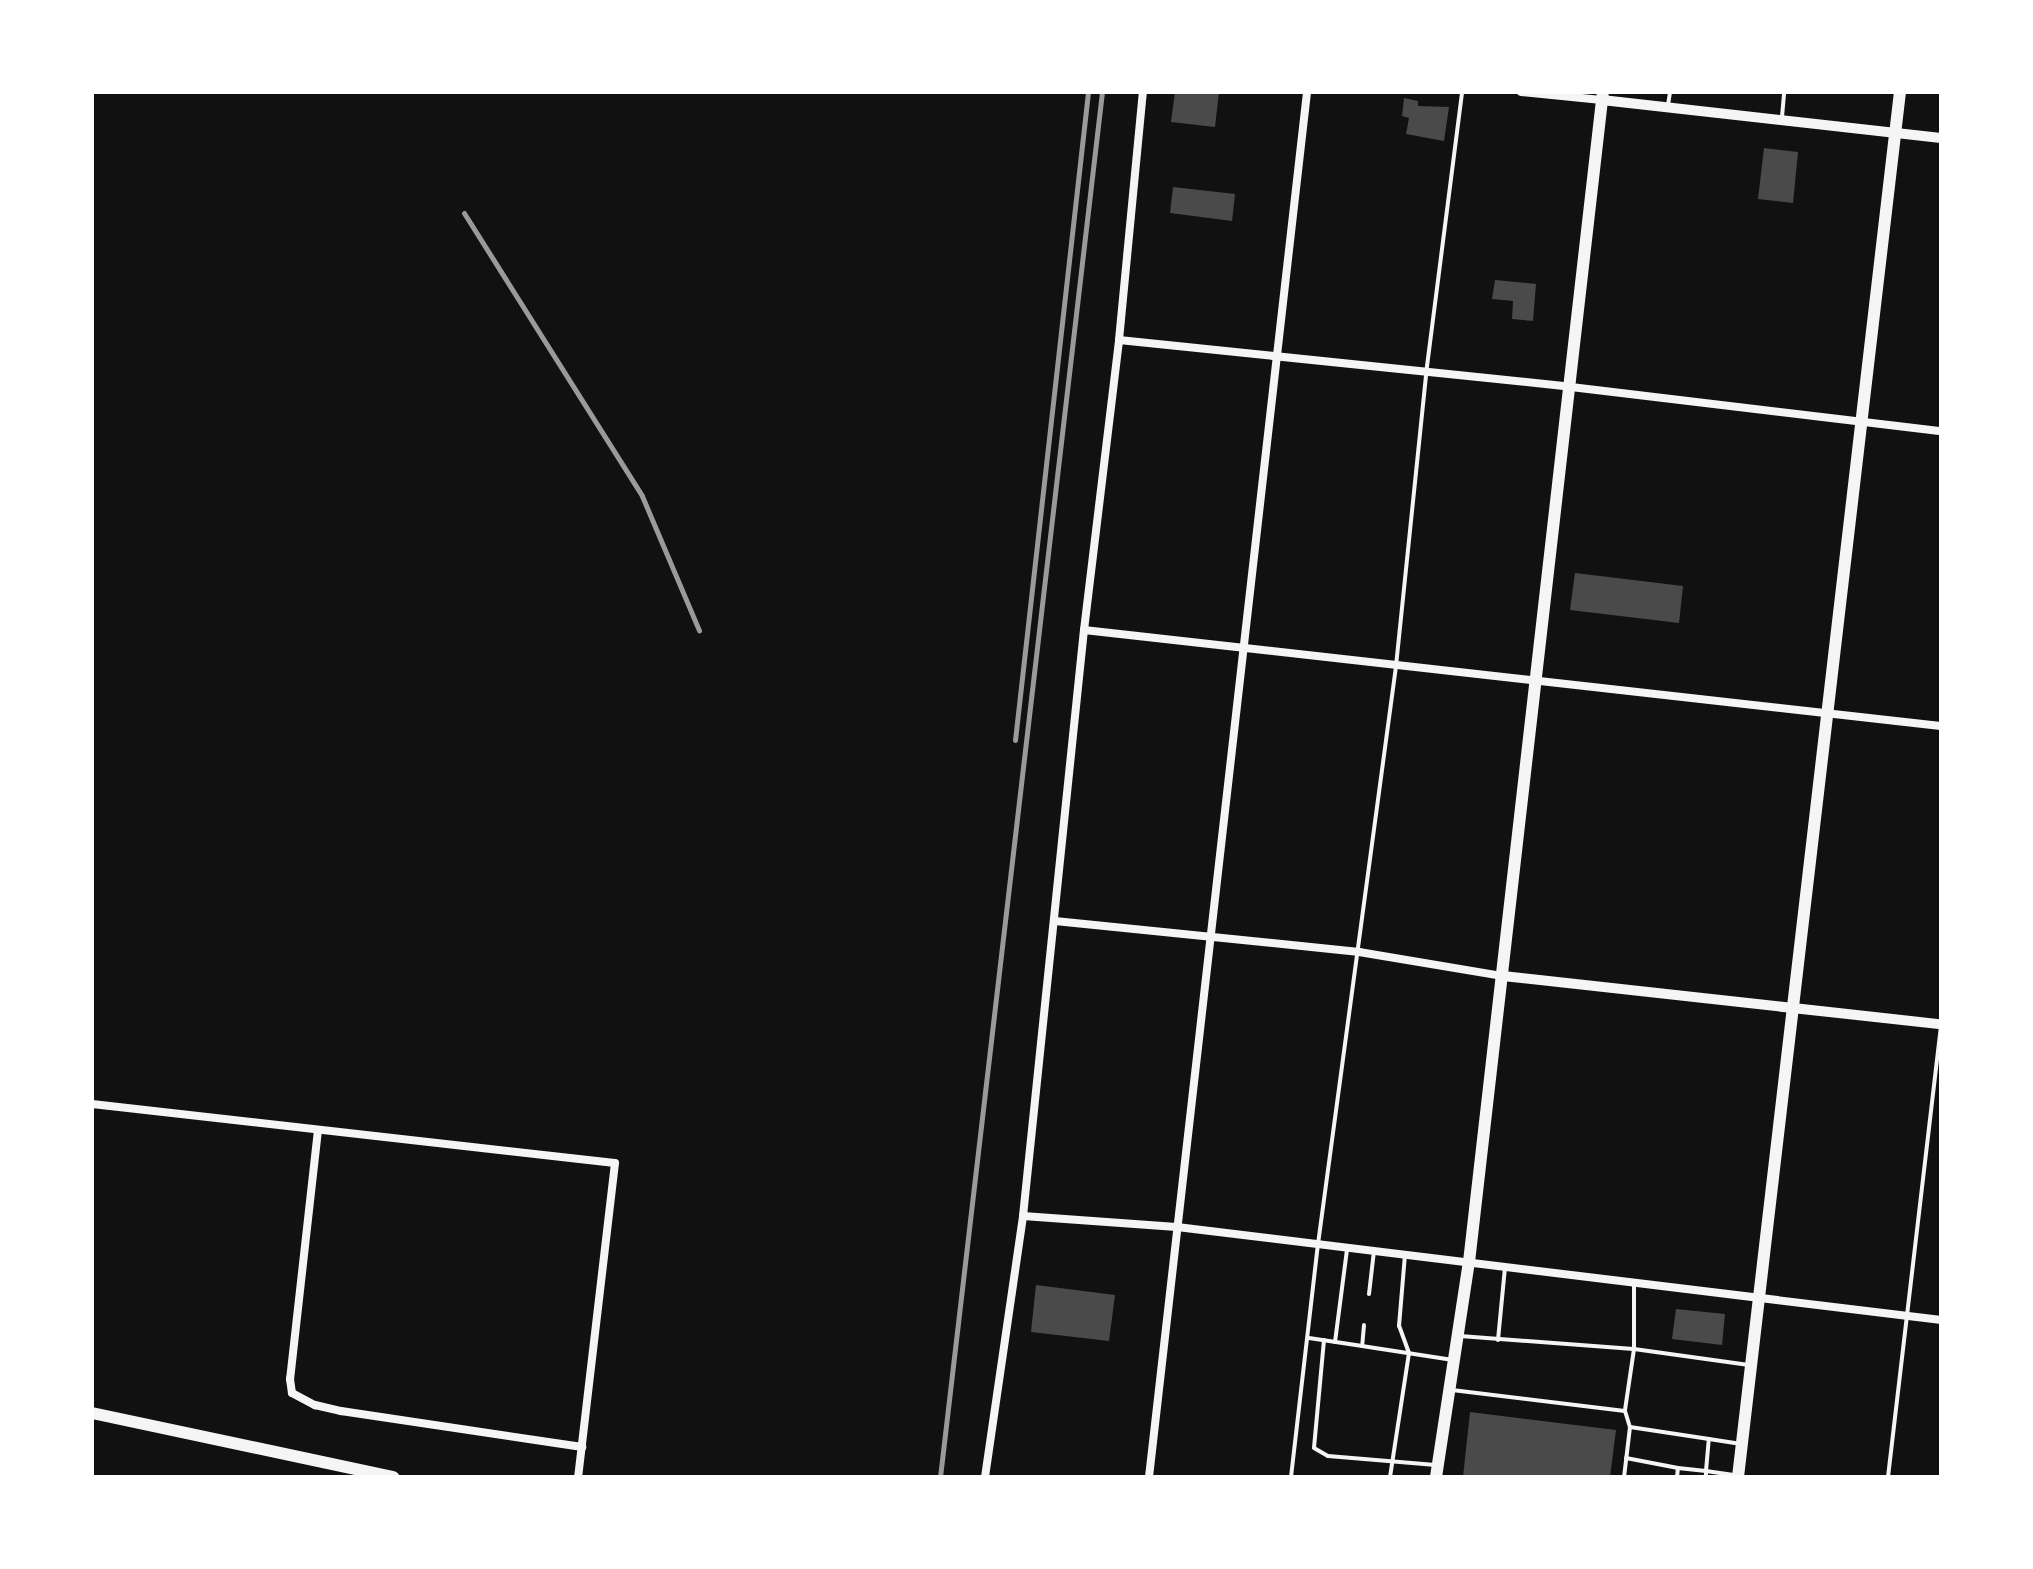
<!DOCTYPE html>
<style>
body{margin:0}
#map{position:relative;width:2033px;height:1569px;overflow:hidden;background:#111;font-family:"Times New Roman",serif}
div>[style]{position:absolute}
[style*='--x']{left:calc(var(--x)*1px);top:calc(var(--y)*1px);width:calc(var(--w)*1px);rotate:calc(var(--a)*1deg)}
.building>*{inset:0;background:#4a4a4a}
.service>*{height:4px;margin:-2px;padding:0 2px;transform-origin:2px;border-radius:2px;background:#f5f5f5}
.minor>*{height:8px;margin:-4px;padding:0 4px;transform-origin:4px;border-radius:4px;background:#f5f5f5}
.tertiary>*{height:10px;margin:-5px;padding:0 5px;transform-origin:5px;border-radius:5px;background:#f5f5f5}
.secondary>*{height:12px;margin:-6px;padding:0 6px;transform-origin:6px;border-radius:6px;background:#f5f5f5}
.rail>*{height:5px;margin:-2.5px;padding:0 2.5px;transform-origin:2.5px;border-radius:2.5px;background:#9a9a9a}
span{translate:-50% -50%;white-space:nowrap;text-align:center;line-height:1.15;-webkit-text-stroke:8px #fff;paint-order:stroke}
.frame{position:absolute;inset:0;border:94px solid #fff;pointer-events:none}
</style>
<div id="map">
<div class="building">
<i style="clip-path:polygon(1175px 92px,1219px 92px,1215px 127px,1171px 122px)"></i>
<i style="clip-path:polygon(1404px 98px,1418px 101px,1418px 106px,1449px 107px,1444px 141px,1406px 134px,1409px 118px,1402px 116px)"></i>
<i style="clip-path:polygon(1764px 148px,1798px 152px,1793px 203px,1758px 199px)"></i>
<i style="clip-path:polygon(1173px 187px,1235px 194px,1232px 221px,1170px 213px)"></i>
<i style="clip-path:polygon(1495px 280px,1536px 284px,1533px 321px,1512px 319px,1513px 301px,1492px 299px)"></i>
<i style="clip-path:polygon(1575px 573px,1683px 586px,1679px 623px,1570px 610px)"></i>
<i style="clip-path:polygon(1036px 1285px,1115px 1295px,1109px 1341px,1031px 1332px)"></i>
<i style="clip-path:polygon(1676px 1309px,1725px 1314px,1722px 1345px,1672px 1339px)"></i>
<i style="clip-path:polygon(1470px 1412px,1616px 1430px,1610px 1477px,1463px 1477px)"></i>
</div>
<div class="service">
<i style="--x:1668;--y:105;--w:13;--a:-81"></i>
<i style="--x:1782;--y:117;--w:25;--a:-85"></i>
<i style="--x:1369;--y:1294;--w:43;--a:-83.4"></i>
<i style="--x:1364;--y:1325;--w:21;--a:95"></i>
<i style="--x:1362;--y:1346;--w:92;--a:8.7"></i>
<i style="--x:1460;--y:1336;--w:174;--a:4.3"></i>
<i style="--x:1634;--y:1349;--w:66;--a:-90"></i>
<i style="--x:1309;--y:1338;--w:54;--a:8.6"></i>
<i style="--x:1324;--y:1340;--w:108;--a:95.3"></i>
<i style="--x:1314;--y:1448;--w:16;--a:30"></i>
<i style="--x:1328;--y:1456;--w:108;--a:4.8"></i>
<i style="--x:1498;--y:1340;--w:73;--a:-84.5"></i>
<i style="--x:1335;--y:1342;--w:94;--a:-82.6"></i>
<i style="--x:1452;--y:1390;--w:174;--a:6.9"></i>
<i style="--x:1625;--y:1411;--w:17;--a:73"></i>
<i style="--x:1630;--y:1427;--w:50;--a:96.8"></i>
<i style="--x:1625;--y:1410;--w:62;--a:-81.6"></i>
<i style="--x:1634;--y:1349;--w:116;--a:7.9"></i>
<i style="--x:1630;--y:1427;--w:80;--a:8.6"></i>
<i style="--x:1626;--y:1458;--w:53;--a:10.9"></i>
<i style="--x:1291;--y:1477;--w:235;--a:-83.4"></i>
<i style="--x:1318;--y:1244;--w:583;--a:-82.31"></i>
<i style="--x:1396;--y:666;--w:294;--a:-84.1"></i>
<i style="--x:1426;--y:374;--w:284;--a:-82.7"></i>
<i style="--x:1390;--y:1477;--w:125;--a:-81.3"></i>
<i style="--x:1409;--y:1353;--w:29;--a:-110"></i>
<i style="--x:1399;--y:1326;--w:71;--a:-85.2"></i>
<i style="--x:1677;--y:1477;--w:9;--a:-84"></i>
<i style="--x:1678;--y:1468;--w:28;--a:6"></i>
<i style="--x:1706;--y:1471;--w:32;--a:-85"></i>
<i style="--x:1709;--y:1439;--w:31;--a:9"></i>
<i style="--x:1706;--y:1477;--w:6;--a:-90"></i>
<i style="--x:1706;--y:1471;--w:28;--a:8"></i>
<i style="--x:1888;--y:1477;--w:455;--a:-83.3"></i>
</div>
<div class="minor">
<i style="--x:1521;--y:92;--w:81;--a:5.6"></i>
<i style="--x:1119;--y:340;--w:454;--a:5.9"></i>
<i style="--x:1571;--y:387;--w:373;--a:6.8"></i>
<i style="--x:1084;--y:630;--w:862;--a:6.39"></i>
<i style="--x:1055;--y:921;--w:306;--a:5.8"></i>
<i style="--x:1359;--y:952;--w:146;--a:9.5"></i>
<i style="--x:92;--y:1104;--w:526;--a:6.44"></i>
<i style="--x:615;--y:1163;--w:316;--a:96.7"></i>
<i style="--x:318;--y:1130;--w:251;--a:96.4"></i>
<i style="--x:290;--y:1379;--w:14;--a:82"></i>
<i style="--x:292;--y:1393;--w:26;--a:28"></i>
<i style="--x:315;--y:1405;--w:27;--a:13"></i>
<i style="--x:341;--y:1411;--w:244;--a:8.5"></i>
<i style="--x:1023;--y:1216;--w:154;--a:4.1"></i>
<i style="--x:1177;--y:1227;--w:770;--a:6.94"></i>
<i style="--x:985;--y:1477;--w:264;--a:-81.7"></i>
<i style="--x:1023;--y:1216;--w:589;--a:-84.06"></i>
<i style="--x:1084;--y:630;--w:292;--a:-83.1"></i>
<i style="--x:1119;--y:340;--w:249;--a:-84.5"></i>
<i style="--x:1149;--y:1477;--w:1394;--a:-83.49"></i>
</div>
<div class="tertiary">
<i style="--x:1602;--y:100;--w:341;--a:6.4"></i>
<i style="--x:1503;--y:976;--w:441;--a:6.3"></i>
</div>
<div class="secondary">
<i style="--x:92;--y:1413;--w:308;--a:12"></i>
<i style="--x:1436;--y:1477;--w:218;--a:-81.3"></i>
<i style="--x:1469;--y:1262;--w:1178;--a:-83.47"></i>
<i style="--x:1738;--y:1477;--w:1394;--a:-83.33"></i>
</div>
<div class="rail">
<i style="--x:464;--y:213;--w:334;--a:57.8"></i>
<i style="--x:642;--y:496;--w:146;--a:67"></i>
<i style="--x:1015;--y:740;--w:652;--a:-83.57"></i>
<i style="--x:940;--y:1477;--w:1394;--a:-83.33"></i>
</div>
<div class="frame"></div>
</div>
